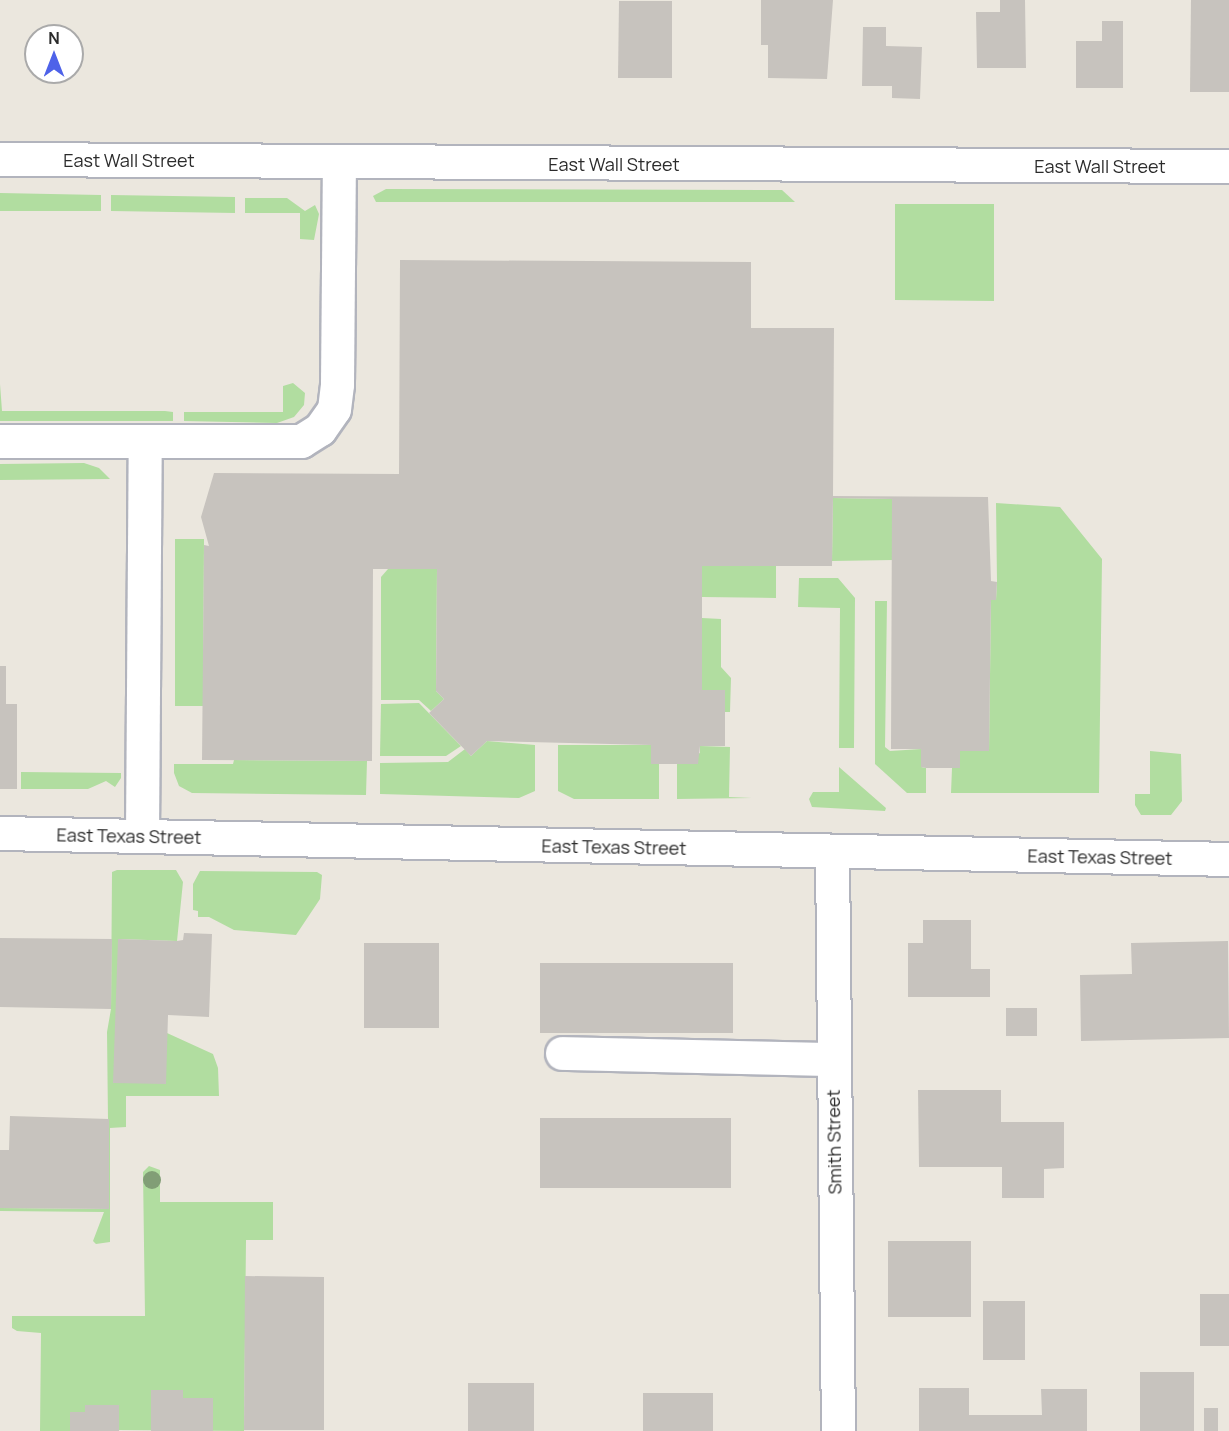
<!DOCTYPE html>
<style>
body{margin:0}
#map{position:relative;width:1229px;height:1431px;overflow:hidden;background:#ebe7de;font-family:Manrope,sans-serif}
div>[style]{position:absolute}
[style*='--x']{left:calc(var(--x)*1px);top:calc(var(--y)*1px);width:calc(var(--w)*1px);rotate:calc(var(--a)*1deg)}
.green>*{inset:0;background:#b1dda0}
.building>*{inset:0;background:#c7c3be}
.roads{filter:drop-shadow(2px 0 #b2b4bd) drop-shadow(-2px 0 #b2b4bd) drop-shadow(0 2px #b2b4bd) drop-shadow(0 -2px #b2b4bd)}
.minor>*{height:33px;margin:-16.5px;padding:0 16.5px;transform-origin:16.5px;border-radius:16.5px;background:#fff}
.trees>*{width:18px;height:18px;margin:-9px;border-radius:50%;background:#819e76}
span{translate:-50% -50%;white-space:nowrap;text-align:center;line-height:1.15;-webkit-text-stroke:4.5px #fff;paint-order:stroke}
.street-label{font-size:18px;color:#2b2b2b}
.north{position:absolute;left:24px;top:24px;width:60px;height:60px;box-sizing:border-box;background:#fff;border:2px solid #aaa;border-radius:50%;rotate:0deg;font-size:16px;font-weight:700;line-height:24px;text-align:center;color:#2b2b2b}
.north::after{content:'';display:block;margin:auto;width:21px;height:27px;background:#4e62e9;clip-path:polygon(50% 0,100% 100%,50% 72%,0 100%)}
</style>
<div id="map">
<div class="green">
<i style="clip-path:polygon(386px 189px,782px 190px,795px 202px,376px 202px,373px 196px)"></i>
<i style="clip-path:polygon(0 193px,101px 195px,101px 211px,0 211px)"></i>
<i style="clip-path:polygon(111px 195px,235px 197px,235px 213px,111px 211px)"></i>
<i style="clip-path:polygon(245px 198px,287px 198px,305px 211px,315px 205px,319px 214px,314px 240px,300px 239px,300px 213px,245px 213px)"></i>
<i style="clip-path:polygon(895px 204px,994px 204px,994px 301px,895px 300px)"></i>
<i style="clip-path:polygon(293px 383px,305px 393px,304px 405px,294px 417px,277px 423px,184px 421px,184px 412px,283px 412px,283px 386px)"></i>
<i style="clip-path:polygon(0 384px,2px 411px,165px 411px,173px 412px,173px 421px,0 421px)"></i>
<i style="clip-path:polygon(84px 463px,99px 468px,110px 479px,0 480px,0 464px)"></i>
<i style="clip-path:polygon(833px 498px,892px 499px,893px 560px,832px 561px)"></i>
<i style="clip-path:polygon(996px 503px,1060px 507px,1102px 559px,1099px 793px,951px 793px,952px 768px,960px 768px,960px 751px,989px 751px,991px 600px,996px 600px,997px 582px)"></i>
<i style="clip-path:polygon(175px 539px,204px 539px,203px 706px,175px 706px)"></i>
<i style="clip-path:polygon(702px 566px,776px 566px,776px 598px,702px 597px)"></i>
<i style="clip-path:polygon(388px 569px,437px 569px,436px 691px,444px 699px,431px 711px,419px 700px,381px 700px,381px 577px)"></i>
<i style="clip-path:polygon(799px 578px,838px 578px,855px 598px,854px 748px,839px 748px,840px 608px,798px 607px)"></i>
<i style="clip-path:polygon(875px 601px,887px 601px,885px 747px,890px 751px,921px 749px,921px 767px,926px 768px,926px 793px,907px 793px,875px 764px)"></i>
<i style="clip-path:polygon(702px 618px,721px 619px,721px 667px,731px 678px,730px 712px,725px 712px,725px 691px,702px 690px)"></i>
<i style="clip-path:polygon(419px 703px,461px 746px,446px 756px,380px 756px,381px 704px)"></i>
<i style="clip-path:polygon(487px 741px,535px 745px,535px 791px,519px 798px,380px 794px,380px 763px,448px 762px,465px 749px,471px 756px)"></i>
<i style="clip-path:polygon(558px 745px,651px 745px,659px 764px,659px 799px,574px 799px,558px 791px)"></i>
<i style="clip-path:polygon(700px 746px,730px 747px,729px 797px,752px 798px,677px 799px,677px 764px,700px 753px)"></i>
<i style="clip-path:polygon(1150px 751px,1181px 754px,1182px 801px,1171px 815px,1141px 815px,1135px 805px,1135px 794px,1150px 794px)"></i>
<i style="clip-path:polygon(234px 760px,367px 761px,366px 795px,192px 793px,179px 786px,174px 773px,174px 764px,233px 764px)"></i>
<i style="clip-path:polygon(839px 767px,886px 808px,885px 811px,812px 807px,809px 799px,813px 792px,839px 792px)"></i>
<i style="clip-path:polygon(21px 772px,121px 773px,121px 778px,115px 787px,106px 781px,88px 789px,21px 789px)"></i>
<i style="clip-path:polygon(117px 870px,176px 870px,183px 882px,177px 941px,118px 939px,167px 1033px,213px 1054px,218px 1068px,219px 1096px,126px 1096px,126px 1127px,110px 1128px,110px 1242px,96px 1244px,93px 1241px,104px 1212px,0 1211px,0 1208px,109px 1209px,107px 1032px,111px 1009px,112px 872px)"></i>
<i style="clip-path:polygon(200px 871px,317px 872px,322px 875px,320px 899px,296px 935px,234px 930px,209px 917px,198px 917px,198px 911px,193px 910px,193px 884px)"></i>
<i style="clip-path:polygon(149px 1166px,160px 1170px,160px 1202px,273px 1202px,273px 1240px,246px 1240px,244px 1431px,119px 1430px,119px 1405px,85px 1405px,85px 1412px,70px 1431px,40px 1431px,41px 1333px,17px 1331px,12px 1328px,12px 1316px,145px 1316px,143px 1172px)"></i>
</div>
<div class="building">
<i style="clip-path:polygon(761px 0,833px 0,827px 79px,768px 78px,768px 45px,761px 45px)"></i>
<i style="clip-path:polygon(1000px 0,1025px 0,1026px 68px,977px 68px,976px 12px,1000px 12px)"></i>
<i style="clip-path:polygon(1191px 0,1229px 0,1229px 92px,1190px 92px)"></i>
<i style="clip-path:polygon(619px 1px,672px 1px,672px 78px,618px 78px)"></i>
<i style="clip-path:polygon(1102px 21px,1123px 21px,1123px 88px,1076px 88px,1076px 41px,1102px 41px)"></i>
<i style="clip-path:polygon(863px 27px,886px 27px,886px 46px,922px 47px,920px 99px,892px 98px,892px 86px,862px 86px)"></i>
<i style="clip-path:polygon(400px 260px,751px 262px,751px 328px,834px 328px,833px 496px,988px 497px,991px 581px,997px 582px,996px 600px,991px 600px,989px 751px,960px 751px,960px 768px,926px 768px,921px 767px,921px 749px,891px 749px,892px 499px,833px 498px,832px 566px,702px 566px,702px 690px,725px 690px,725px 746px,700px 746px,698px 764px,651px 764px,651px 745px,487px 741px,471px 756px,429px 713px,444px 699px,436px 691px,437px 569px,373px 569px,372px 761px,202px 760px,204px 545px,209px 546px,201px 517px,214px 473px,399px 474px)"></i>
<i style="clip-path:polygon(0 666px,6px 666px,6px 704px,17px 704px,17px 789px,0 789px)"></i>
<i style="clip-path:polygon(923px 920px,971px 920px,971px 969px,990px 969px,990px 997px,908px 997px,908px 943px,923px 943px)"></i>
<i style="clip-path:polygon(184px 933px,212px 934px,209px 1017px,168px 1015px,166px 1084px,113px 1083px,118px 939px,177px 941px,183px 940px)"></i>
<i style="clip-path:polygon(0 938px,112px 939px,111px 1009px,0 1007px)"></i>
<i style="clip-path:polygon(1228px 941px,1229px 1038px,1081px 1041px,1080px 975px,1132px 974px,1131px 943px)"></i>
<i style="clip-path:polygon(364px 943px,439px 943px,439px 1028px,364px 1028px)"></i>
<i style="clip-path:polygon(540px 963px,733px 963px,733px 1033px,540px 1033px)"></i>
<i style="clip-path:polygon(1006px 1008px,1037px 1008px,1037px 1036px,1006px 1036px)"></i>
<i style="clip-path:polygon(918px 1090px,1001px 1090px,1001px 1122px,1064px 1122px,1064px 1168px,1044px 1169px,1044px 1198px,1002px 1198px,1002px 1167px,919px 1167px)"></i>
<i style="clip-path:polygon(10px 1116px,109px 1119px,109px 1209px,0 1208px,0 1150px,9px 1150px)"></i>
<i style="clip-path:polygon(540px 1118px,731px 1118px,731px 1188px,540px 1188px)"></i>
<i style="clip-path:polygon(888px 1241px,971px 1241px,971px 1317px,888px 1317px)"></i>
<i style="clip-path:polygon(245px 1276px,324px 1277px,324px 1430px,244px 1430px)"></i>
<i style="clip-path:polygon(1200px 1294px,1229px 1294px,1229px 1346px,1200px 1346px)"></i>
<i style="clip-path:polygon(983px 1301px,1025px 1301px,1025px 1360px,983px 1360px)"></i>
<i style="clip-path:polygon(1140px 1372px,1194px 1372px,1194px 1431px,1140px 1431px)"></i>
<i style="clip-path:polygon(468px 1383px,534px 1383px,534px 1431px,468px 1431px)"></i>
<i style="clip-path:polygon(919px 1388px,969px 1388px,969px 1415px,1042px 1415px,1041px 1389px,1087px 1389px,1087px 1431px,919px 1431px)"></i>
<i style="clip-path:polygon(151px 1390px,183px 1390px,183px 1398px,213px 1398px,213px 1431px,151px 1431px)"></i>
<i style="clip-path:polygon(643px 1393px,713px 1393px,713px 1431px,643px 1431px)"></i>
<i style="clip-path:polygon(85px 1405px,119px 1405px,119px 1431px,70px 1431px,70px 1412px,85px 1412px)"></i>
<i style="clip-path:polygon(1204px 1408px,1218px 1408px,1218px 1431px,1204px 1431px)"></i>
</div>
<div class="roads">
<div class="minor">
<i style="--x:0;--y:159;--w:1229;--a:0.33"></i>
<i style="--x:0;--y:441;--w:301;--a:0"></i>
<i style="--x:301;--y:441;--w:22;--a:-32"></i>
<i style="--x:320;--y:429;--w:24;--a:-55"></i>
<i style="--x:334;--y:409;--w:25;--a:-83"></i>
<i style="--x:337;--y:384;--w:222;--a:-89.5"></i>
<i style="--x:0;--y:833;--w:1229;--a:1.21"></i>
<i style="--x:142;--y:836;--w:395;--a:-89.6"></i>
<i style="--x:832;--y:853;--w:578;--a:89.41"></i>
<i style="--x:562;--y:1053;--w:271;--a:1.3"></i>
</div>
</div>
<div class="trees">
<i style="left:152px;top:1180px"></i>
</div>
<div class="street-label">
<span style="left:129px;top:160px">East Wall Street</span>
<span style="left:614px;top:164px">East Wall Street</span>
<span style="left:1100px;top:166px">East Wall Street</span>
<span style="left:129px;top:836px;rotate:1deg">East Texas Street</span>
<span style="left:614px;top:847px;rotate:1deg">East Texas Street</span>
<span style="left:1100px;top:857px;rotate:1deg">East Texas Street</span>
<span style="left:834px;top:1142px;rotate:-91deg">Smith Street</span>
</div>
<div class="north">N</div>
</div>
